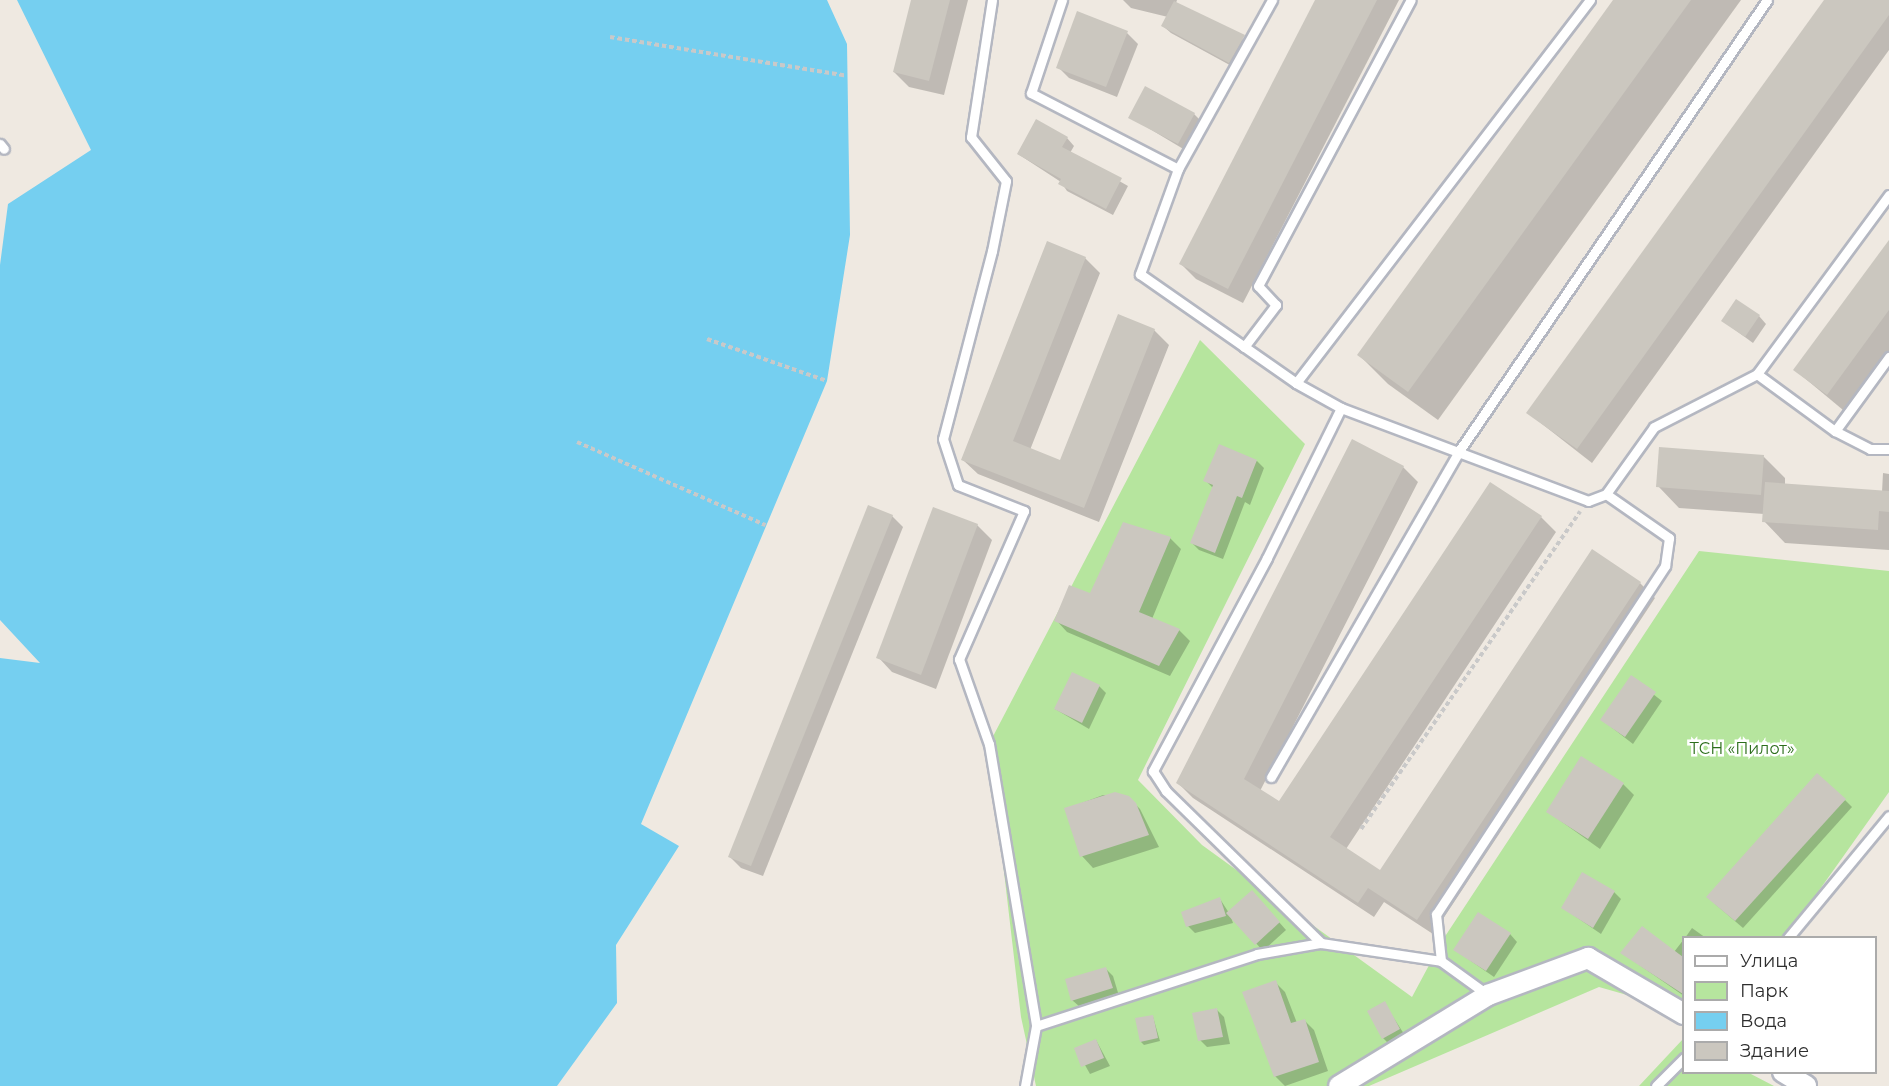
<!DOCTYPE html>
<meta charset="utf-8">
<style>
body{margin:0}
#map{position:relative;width:1889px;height:1086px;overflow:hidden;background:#efe9e1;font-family:Montserrat,sans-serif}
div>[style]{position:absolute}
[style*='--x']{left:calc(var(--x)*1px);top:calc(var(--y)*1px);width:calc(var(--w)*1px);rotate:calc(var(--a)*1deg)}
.green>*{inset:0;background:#b6e59e}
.water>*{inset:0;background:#75cff0}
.shadow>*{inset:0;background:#0003}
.building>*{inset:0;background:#cbc7bf}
.path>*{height:4px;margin-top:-2px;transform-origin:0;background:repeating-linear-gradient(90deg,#c9c9c9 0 4.5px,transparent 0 7.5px)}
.roads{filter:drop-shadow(2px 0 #b4b7c1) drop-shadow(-2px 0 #b4b7c1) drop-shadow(0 2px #b4b7c1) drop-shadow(0 -2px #b4b7c1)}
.lane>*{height:9px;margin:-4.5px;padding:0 4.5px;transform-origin:4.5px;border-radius:4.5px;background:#fff}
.street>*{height:20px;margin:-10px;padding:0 10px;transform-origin:10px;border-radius:10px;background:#fff}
span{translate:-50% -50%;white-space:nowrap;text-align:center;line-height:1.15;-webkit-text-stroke:5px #fff;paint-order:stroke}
.park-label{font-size:16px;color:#2c6e1b}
.legend{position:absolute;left:1682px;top:936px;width:195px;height:138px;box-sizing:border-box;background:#fff;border:2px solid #ababab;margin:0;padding:8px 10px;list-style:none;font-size:18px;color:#2e2e2e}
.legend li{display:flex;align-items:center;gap:12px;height:30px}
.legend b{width:30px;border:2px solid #ababab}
</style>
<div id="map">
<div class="green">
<i style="clip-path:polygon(1200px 340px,1305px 444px,1138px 780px,1202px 845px,1412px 997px,1442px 941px,1699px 551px,1889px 571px,1889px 792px,1786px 937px,1684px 938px,1683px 1011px,1599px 987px,1369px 1086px,1036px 1086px,1021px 1017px,989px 744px)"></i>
<i style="clip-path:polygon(1683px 1039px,1684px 1072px,1749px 1073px,1774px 1086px,1639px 1086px)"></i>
</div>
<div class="water">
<i style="clip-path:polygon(17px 0,827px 0,847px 44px,850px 235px,827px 381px,641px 824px,679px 846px,616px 945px,617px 1003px,557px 1086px,0 1086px,0 658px,40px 663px,0 620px,0 265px,8px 204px,91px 150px)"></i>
</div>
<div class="shadow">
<i style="clip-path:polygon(912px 0,968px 0,944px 95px,909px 87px,894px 72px)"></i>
<i style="clip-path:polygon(1123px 0,1177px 0,1176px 3px,1251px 44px,1237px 69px,1171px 33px,1163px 26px,1168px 17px,1131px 8px)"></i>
<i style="clip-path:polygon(1316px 0,1399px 0,1243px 303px,1196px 279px,1181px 264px)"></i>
<i style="clip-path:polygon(1615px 0,1741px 0,1438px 420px,1388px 384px,1359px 355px)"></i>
<i style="clip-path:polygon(1826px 0,1889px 0,1889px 50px,1592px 463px,1528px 413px)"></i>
<i style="clip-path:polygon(1127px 33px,1138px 44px,1117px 97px,1069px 78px,1058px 67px)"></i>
<i style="clip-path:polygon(1194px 114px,1201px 121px,1185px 150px,1130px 117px)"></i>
<i style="clip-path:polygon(1067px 138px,1074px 146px,1070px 153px,1128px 186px,1113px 215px,1067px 191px,1061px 182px,1018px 154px)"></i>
<i style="clip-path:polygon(1889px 242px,1889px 360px,1849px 415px,1795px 370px)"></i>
<i style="clip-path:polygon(1085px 258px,1100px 273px,1030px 450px,1061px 462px,1154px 330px,1169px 345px,1099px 522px,978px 474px,963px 460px)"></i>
<i style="clip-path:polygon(1759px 316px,1766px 324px,1753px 343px,1723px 321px)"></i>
<i style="clip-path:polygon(1764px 457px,1785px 478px,1785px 485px,1882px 492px,1883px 473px,1889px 474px,1889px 550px,1785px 543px,1764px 521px,1764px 514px,1679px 508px,1658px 486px)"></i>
<i style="clip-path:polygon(1257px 461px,1264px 468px,1250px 505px,1245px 502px,1223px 559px,1199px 550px,1192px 543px,1213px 488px,1205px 480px)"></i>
<i style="clip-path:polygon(1403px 467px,1418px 482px,1260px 791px,1279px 803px,1541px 517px,1556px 532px,1346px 849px,1380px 872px,1640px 583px,1655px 598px,1433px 934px,1384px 902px,1374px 917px,1193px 798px,1178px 783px)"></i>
<i style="clip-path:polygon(892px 516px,903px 527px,763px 876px,741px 868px,730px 857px)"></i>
<i style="clip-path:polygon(977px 525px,992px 540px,936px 689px,892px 672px,878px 657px)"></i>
<i style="clip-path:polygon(1170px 538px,1181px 549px,1152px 619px,1179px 630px,1190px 641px,1170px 676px,1067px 632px,1056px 620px)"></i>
<i style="clip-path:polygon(1631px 677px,1662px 701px,1633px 744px,1602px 720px)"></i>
<i style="clip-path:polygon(1099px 686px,1106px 693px,1089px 729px,1055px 709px)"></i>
<i style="clip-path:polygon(1623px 784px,1634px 795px,1600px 849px,1548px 812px)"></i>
<i style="clip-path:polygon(1103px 795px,1128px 797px,1140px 809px,1159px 847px,1093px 868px,1082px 856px,1066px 809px)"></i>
<i style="clip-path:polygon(1845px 800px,1852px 807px,1743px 928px,1715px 904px)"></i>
<i style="clip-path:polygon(1614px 892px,1621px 899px,1601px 934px,1563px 908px)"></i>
<i style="clip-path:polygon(1220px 899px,1229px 913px,1259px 899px,1286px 930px,1263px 951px,1230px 914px,1233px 923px,1195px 933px,1188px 926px)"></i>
<i style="clip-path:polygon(1692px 928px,1706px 938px,1685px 938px)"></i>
<i style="clip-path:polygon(1510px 934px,1517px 942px,1494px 977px,1455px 950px)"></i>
<i style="clip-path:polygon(1684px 939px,1684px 996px,1622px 953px,1674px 952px)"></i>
<i style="clip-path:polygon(1106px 969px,1113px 976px,1119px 996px,1080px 1007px,1072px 1000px)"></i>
<i style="clip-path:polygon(1275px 982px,1285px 992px,1297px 1023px,1305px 1021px,1314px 1030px,1328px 1071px,1285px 1086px,1275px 1076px)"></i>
<i style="clip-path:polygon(1384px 1003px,1406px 1037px,1390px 1045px,1383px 1038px)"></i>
<i style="clip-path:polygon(1217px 1010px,1224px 1017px,1230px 1044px,1207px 1047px,1200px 1040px)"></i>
<i style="clip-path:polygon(1153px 1017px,1160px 1041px,1144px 1045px,1141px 1042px)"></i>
<i style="clip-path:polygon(1096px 1040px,1110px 1066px,1090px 1074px,1076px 1049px)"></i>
</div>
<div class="building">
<i style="clip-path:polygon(911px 0,950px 0,929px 81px,893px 72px)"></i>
<i style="clip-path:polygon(1315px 0,1377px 0,1228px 289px,1179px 264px)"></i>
<i style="clip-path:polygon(1613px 0,1691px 0,1408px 392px,1357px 355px)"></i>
<i style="clip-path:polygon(1824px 0,1889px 0,1889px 15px,1577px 449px,1526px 413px)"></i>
<i style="clip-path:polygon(1174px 1px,1245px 35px,1229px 63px,1161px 26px)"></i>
<i style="clip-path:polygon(1077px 11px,1128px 31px,1106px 87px,1056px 68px)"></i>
<i style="clip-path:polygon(1145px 86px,1195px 113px,1178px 144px,1128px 118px)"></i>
<i style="clip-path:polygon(1036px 119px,1068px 137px,1062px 147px,1122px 178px,1106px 209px,1058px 184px,1061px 179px,1017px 154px)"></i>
<i style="clip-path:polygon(1889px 240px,1889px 310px,1827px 395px,1793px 370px)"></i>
<i style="clip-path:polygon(1047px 241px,1086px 257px,1013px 441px,1060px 460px,1118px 314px,1155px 329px,1084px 508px,961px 460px)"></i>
<i style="clip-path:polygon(1736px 299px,1760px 315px,1745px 337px,1721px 321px)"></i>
<i style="clip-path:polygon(1352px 439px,1404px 466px,1244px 779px,1279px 801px,1490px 482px,1542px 516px,1330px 837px,1380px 870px,1592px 549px,1641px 582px,1417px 920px,1368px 888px,1358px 903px,1176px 783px)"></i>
<i style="clip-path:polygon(1219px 444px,1257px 460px,1242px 498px,1237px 496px,1215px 553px,1190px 543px,1213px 485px,1203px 481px)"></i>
<i style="clip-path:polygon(1659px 447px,1764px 455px,1761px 495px,1656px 487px)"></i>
<i style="clip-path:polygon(1765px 482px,1889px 491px,1889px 512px,1879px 511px,1878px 530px,1762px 522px)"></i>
<i style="clip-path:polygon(868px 505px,893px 515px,751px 866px,728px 857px)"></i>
<i style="clip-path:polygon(933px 507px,978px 524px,921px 675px,876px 658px)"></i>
<i style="clip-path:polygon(1123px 522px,1171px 537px,1139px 612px,1180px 629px,1159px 666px,1054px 621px,1069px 585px,1090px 593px)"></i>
<i style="clip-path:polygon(1072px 672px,1100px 685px,1082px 723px,1054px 709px)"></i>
<i style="clip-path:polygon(1631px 675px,1656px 692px,1625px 737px,1600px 720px)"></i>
<i style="clip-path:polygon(1581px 756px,1624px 783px,1588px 839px,1546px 812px)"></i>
<i style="clip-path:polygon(1817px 773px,1846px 799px,1735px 921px,1706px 897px)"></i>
<i style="clip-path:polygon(1115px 792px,1129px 796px,1136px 803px,1149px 835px,1080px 857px,1064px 808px)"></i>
<i style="clip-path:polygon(1582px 872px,1615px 891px,1593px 928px,1561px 908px)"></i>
<i style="clip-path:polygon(1252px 890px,1280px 922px,1255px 945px,1226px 913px)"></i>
<i style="clip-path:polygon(1220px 897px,1226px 916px,1186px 927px,1181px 912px)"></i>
<i style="clip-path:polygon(1478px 912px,1511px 933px,1486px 971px,1453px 950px)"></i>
<i style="clip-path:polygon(1642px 926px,1683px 957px,1683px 994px,1620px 953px)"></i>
<i style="clip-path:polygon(1106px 967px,1113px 988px,1071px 1001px,1065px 979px)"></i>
<i style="clip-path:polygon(1276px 980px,1291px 1023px,1305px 1019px,1319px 1062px,1274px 1077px,1242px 992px)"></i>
<i style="clip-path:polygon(1385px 1001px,1400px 1029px,1382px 1039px,1367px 1011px)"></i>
<i style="clip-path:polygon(1217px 1008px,1223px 1037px,1198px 1041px,1192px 1013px)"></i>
<i style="clip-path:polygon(1153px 1015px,1158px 1038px,1140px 1042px,1135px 1018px)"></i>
<i style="clip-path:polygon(1096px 1039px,1104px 1058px,1081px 1067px,1074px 1048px)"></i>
</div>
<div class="path">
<i style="--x:610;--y:37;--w:240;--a:9.3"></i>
<i style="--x:707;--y:339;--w:127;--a:19.3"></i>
<i style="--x:577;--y:442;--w:206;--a:23.8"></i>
<i style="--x:1361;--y:829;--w:386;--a:-55.4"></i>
</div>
<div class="roads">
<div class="lane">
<i style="--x:992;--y:0;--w:139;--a:98.7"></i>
<i style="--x:971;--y:137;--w:56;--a:51.5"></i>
<i style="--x:1006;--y:181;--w:71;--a:101.3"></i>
<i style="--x:992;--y:251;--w:194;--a:104.6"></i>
<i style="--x:943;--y:439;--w:48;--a:71.9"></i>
<i style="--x:958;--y:485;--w:71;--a:21.5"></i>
<i style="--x:1024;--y:511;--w:162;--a:113.7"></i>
<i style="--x:959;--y:659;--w:90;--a:70.6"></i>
<i style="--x:989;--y:744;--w:286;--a:80.5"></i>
<i style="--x:1036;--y:1026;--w:61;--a:100.4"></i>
<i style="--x:1062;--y:0;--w:98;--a:108.4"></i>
<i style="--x:1031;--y:93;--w:165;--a:27.3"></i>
<i style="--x:1272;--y:0;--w:193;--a:119.1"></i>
<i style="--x:1178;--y:169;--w:112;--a:109.9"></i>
<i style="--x:1140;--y:274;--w:190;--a:34.9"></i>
<i style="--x:1296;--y:383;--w:51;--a:29.1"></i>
<i style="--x:1341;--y:408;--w:264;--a:20.6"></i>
<i style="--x:1588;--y:501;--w:19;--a:-21"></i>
<i style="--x:1606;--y:494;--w:77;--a:34.9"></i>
<i style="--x:1669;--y:538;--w:28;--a:98"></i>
<i style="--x:1665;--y:566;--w:417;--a:123.3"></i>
<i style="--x:1436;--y:914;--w:47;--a:83.9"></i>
<i style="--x:0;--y:144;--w:6;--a:51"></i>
<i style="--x:1889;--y:195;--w:222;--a:126.4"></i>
<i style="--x:1757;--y:374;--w:97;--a:36.2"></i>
<i style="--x:1835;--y:431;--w:39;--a:27"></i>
<i style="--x:1870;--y:449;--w:19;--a:0"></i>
<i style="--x:1244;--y:347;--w:53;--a:-52.7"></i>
<i style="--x:1276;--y:305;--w:26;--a:-133"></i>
<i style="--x:1258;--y:286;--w:324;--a:-61.9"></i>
<i style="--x:1296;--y:383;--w:483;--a:-52.5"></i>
<i style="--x:1341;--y:408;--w:167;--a:116.3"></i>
<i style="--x:1267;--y:558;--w:242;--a:118.2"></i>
<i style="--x:1153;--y:771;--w:24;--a:57"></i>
<i style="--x:1166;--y:791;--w:217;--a:44.4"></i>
<i style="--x:1321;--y:943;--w:121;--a:8.5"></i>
<i style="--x:1441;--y:961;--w:58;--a:35.9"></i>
<i style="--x:1835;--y:431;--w:92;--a:-53.9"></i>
<i style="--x:1606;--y:494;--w:82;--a:-54.4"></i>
<i style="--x:1654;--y:427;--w:116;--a:-27.2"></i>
<i style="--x:1271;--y:777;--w:376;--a:-60"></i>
<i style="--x:1459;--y:451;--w:546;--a:-55.67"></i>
<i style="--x:1788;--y:938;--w:158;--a:-50.4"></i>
<i style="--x:1036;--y:1026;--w:232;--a:-18"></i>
<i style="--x:1257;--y:954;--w:65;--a:-9.8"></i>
<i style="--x:1656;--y:1086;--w:40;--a:-45"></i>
</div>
<div class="street">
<i style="--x:1783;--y:1072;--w:27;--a:31"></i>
<i style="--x:1339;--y:1086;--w:175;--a:-31.4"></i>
<i style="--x:1488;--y:995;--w:107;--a:-20.3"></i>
<i style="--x:1588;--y:958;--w:111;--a:30.3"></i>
</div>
</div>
<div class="park-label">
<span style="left:1742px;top:749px">ТСН «Пилот»</span>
</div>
<ul class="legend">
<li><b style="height:8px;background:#fff"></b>Улица</li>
<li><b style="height:16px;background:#b6e59e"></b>Парк</li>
<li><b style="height:16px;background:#75cff0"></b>Вода</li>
<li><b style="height:16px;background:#cbc7bf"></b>Здание</li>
</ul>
</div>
